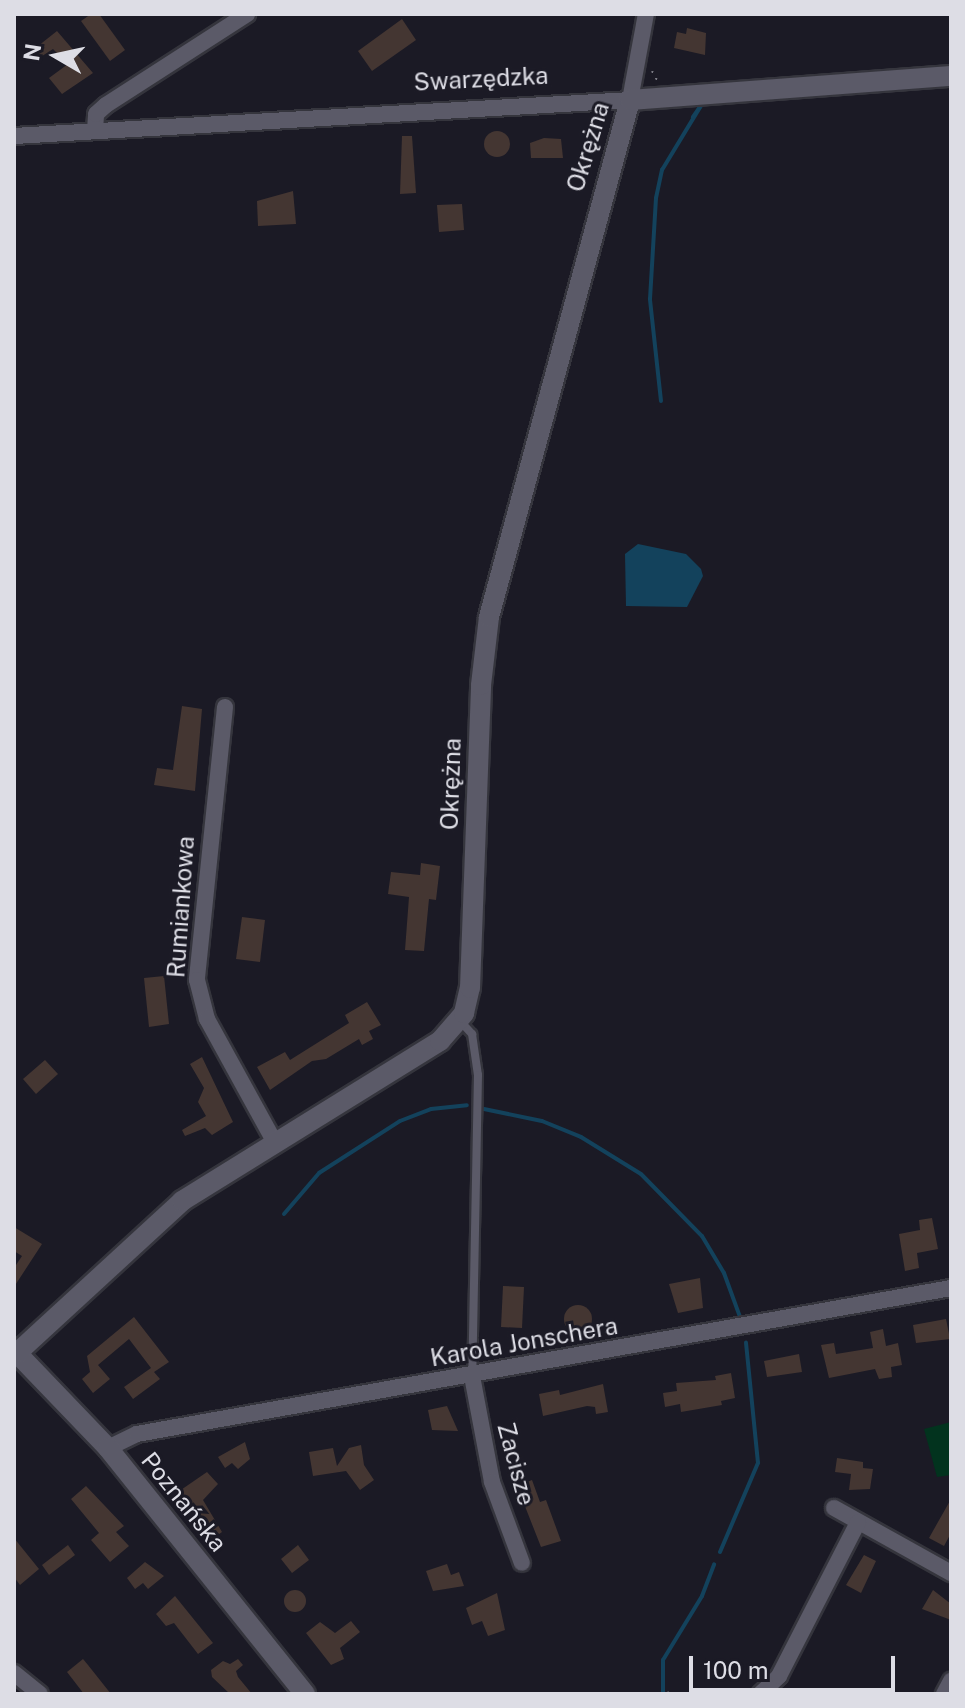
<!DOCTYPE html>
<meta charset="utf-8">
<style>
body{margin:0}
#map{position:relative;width:965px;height:1708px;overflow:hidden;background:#1b1a25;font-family:"Public Sans",sans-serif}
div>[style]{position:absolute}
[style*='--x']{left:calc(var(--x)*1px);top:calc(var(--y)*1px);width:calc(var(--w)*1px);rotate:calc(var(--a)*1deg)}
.green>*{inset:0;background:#02331e}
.water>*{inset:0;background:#13425c}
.stream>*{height:4px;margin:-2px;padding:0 2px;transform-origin:2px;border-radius:2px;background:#13425c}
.building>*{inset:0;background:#443632}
.round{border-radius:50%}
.path>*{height:2px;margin-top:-1px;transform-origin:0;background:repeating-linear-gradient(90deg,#7d7d86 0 2px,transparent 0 8px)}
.roads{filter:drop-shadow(2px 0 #35353d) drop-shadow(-2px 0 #35353d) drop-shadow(0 2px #35353d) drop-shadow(0 -2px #35353d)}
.service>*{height:8px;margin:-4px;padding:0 4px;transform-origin:4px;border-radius:4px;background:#5b5a68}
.minor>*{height:16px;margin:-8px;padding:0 8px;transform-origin:8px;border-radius:8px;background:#5b5a68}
.tertiary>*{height:20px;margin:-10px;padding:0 10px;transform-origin:10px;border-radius:10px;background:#5b5a68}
span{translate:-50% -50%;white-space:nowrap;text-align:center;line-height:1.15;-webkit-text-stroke:6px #1b1a25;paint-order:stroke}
.street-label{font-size:24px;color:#dddde5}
.frame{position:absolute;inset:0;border:16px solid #dddde5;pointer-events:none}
.north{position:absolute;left:16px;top:16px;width:80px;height:80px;-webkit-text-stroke:6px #1b1a25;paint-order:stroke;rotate:279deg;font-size:22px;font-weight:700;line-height:32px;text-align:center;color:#dddde5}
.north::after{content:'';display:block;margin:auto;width:28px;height:36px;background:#dddde5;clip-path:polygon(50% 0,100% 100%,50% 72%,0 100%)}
.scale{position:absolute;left:689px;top:1656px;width:206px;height:36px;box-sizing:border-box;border:4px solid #dddde5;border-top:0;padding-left:10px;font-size:24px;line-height:28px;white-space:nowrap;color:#dddde5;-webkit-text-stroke:6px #1b1a25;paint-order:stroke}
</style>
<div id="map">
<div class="green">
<i style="clip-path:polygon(951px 1422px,951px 1475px,937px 1477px,924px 1429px)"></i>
</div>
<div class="water">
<i style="clip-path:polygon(638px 544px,686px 554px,701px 569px,703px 576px,687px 607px,626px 606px,625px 554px)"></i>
</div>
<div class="stream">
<i style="--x:661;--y:401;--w:103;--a:-96.2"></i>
<i style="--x:650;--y:299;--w:101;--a:-86.6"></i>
<i style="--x:656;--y:198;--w:29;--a:-78"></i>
<i style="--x:662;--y:170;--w:77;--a:-58.8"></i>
<i style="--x:702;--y:104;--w:16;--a:125"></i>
<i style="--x:484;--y:1109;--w:59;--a:11.7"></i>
<i style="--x:542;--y:1121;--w:42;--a:22.3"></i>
<i style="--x:581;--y:1137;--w:70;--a:31.7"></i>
<i style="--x:641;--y:1174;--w:87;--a:45.5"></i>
<i style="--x:702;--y:1236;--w:43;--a:59.3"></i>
<i style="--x:724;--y:1273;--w:47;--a:70"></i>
<i style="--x:284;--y:1214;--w:54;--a:-49.5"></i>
<i style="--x:319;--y:1173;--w:96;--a:-32.7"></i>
<i style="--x:400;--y:1121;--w:33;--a:-21"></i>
<i style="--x:431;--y:1109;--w:36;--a:-6"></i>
<i style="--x:720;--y:1552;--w:97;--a:-66.9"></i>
<i style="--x:758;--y:1463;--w:121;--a:-95.7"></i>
<i style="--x:663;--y:1694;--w:34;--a:-90"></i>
<i style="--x:663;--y:1660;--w:75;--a:-58.6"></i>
<i style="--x:702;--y:1596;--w:34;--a:-69"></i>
</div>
<div class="building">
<i style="clip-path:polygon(91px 14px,99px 14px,125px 50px,110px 61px,81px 21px)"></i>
<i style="clip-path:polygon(402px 19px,416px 40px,372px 71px,358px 51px)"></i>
<i style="clip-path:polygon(687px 28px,706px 33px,705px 55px,674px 48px,677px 32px,686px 34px)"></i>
<i style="clip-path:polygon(57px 31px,93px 73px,62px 94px,49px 78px,68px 64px,53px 49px,39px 58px,33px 50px)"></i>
<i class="round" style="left:484px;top:131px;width:26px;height:26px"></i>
<i style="clip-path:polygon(402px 136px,412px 136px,416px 193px,400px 194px)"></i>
<i style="clip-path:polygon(544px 138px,561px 139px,563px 158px,531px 158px,530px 143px)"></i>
<i style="clip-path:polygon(293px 191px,296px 224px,258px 226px,257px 201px)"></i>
<i style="clip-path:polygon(462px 204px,464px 230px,439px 232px,437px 205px)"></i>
<i style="clip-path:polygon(182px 706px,202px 709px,195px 791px,154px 785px,157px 768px,173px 770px)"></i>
<i style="clip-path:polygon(421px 863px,440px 866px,436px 900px,429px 899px,424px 951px,405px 950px,409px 897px,388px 894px,391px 872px,420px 875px)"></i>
<i style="clip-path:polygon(242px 917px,265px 920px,260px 962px,236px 959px)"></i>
<i style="clip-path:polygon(164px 976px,169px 1024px,149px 1027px,144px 978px)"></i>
<i style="clip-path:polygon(367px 1002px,381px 1025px,369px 1031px,373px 1039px,362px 1045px,359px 1039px,326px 1059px,312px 1061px,270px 1090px,257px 1067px,285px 1052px,290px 1060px,349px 1023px,345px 1015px)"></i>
<i style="clip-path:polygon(202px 1057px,233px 1122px,212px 1135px,205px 1128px,185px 1136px,182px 1130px,206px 1116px,198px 1102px,204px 1088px,190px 1064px)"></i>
<i style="clip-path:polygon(45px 1060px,58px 1074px,36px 1094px,23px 1079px)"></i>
<i style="clip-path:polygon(932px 1218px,938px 1249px,917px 1253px,919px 1268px,905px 1271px,899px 1234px,920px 1230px,919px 1220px)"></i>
<i style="clip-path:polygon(14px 1227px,42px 1244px,14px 1287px,14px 1268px,22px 1256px,14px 1251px)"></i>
<i style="clip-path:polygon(700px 1278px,703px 1308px,678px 1313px,669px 1284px)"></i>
<i style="clip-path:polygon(503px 1286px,524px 1287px,522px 1328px,501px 1327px)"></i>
<i class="round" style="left:564px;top:1305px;width:28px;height:28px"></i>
<i style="clip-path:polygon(134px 1317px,169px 1362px,154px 1372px,160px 1379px,133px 1399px,124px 1387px,151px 1368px,129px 1339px,98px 1365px,110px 1379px,93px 1393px,82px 1379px,90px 1372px,87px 1356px)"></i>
<i style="clip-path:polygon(946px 1319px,950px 1339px,916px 1343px,913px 1325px)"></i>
<i style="clip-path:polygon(883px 1329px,886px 1346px,898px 1343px,902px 1365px,891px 1367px,892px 1377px,879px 1379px,875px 1369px,829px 1378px,821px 1345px,834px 1343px,836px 1354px,873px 1348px,870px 1332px)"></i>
<i style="clip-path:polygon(799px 1354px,802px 1372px,767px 1377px,764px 1361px)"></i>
<i style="clip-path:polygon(731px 1373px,735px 1398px,721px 1401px,722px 1405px,681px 1412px,680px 1404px,665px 1407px,663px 1393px,677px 1391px,676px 1383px,716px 1380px,715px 1376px)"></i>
<i style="clip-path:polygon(603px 1384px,608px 1412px,596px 1414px,595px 1407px,587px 1406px,543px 1416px,539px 1394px,559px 1390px,560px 1395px)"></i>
<i style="clip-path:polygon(447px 1406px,458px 1431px,432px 1430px,428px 1410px)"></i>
<i style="clip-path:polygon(245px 1442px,250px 1459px,238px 1469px,232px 1463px,225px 1468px,218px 1457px)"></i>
<i style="clip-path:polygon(361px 1445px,364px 1465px,374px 1480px,360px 1490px,346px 1471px,313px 1476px,309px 1452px,333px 1448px,337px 1466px,349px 1448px)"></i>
<i style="clip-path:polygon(837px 1458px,863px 1462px,863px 1468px,873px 1469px,870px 1489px,849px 1490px,851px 1474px,835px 1472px)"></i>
<i style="clip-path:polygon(207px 1472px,218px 1484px,203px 1500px,222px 1532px,212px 1539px,175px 1494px)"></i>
<i style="clip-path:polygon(532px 1480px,540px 1502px,546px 1500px,561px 1541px,541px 1547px,517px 1486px)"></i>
<i style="clip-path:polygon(86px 1486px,124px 1526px,116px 1532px,129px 1546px,110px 1562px,91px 1540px,99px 1533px,71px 1499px)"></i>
<i style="clip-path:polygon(951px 1499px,951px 1533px,944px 1546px,929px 1538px)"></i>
<i style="clip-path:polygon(14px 1538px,39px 1569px,20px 1585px,14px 1577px)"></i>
<i style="clip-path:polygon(68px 1545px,75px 1555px,49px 1575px,42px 1565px)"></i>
<i style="clip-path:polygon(298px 1545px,309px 1560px,292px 1573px,281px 1559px)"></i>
<i style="clip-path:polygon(864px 1555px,876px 1561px,861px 1593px,846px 1585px)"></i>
<i style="clip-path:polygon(145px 1562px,164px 1576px,148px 1589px,143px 1583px,135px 1589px,127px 1578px)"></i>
<i style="clip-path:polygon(447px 1564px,451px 1575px,459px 1572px,464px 1586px,433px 1591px,426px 1571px)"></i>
<i style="clip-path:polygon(933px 1590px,951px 1604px,951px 1620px,922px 1609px)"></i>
<i class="round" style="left:284px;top:1590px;width:22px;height:22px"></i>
<i style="clip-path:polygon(497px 1593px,505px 1630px,488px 1636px,482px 1621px,472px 1625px,466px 1608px)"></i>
<i style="clip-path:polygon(175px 1596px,213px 1643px,198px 1654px,174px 1623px,166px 1626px,156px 1614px)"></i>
<i style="clip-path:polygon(351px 1621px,360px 1632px,340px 1648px,344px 1659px,331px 1665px,306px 1633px,320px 1622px,335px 1633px)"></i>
<i style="clip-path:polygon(83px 1659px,88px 1665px,111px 1694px,84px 1694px,67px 1672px)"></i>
<i style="clip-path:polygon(238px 1659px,243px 1665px,236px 1671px,238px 1677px,252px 1694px,230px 1694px,212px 1677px,211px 1670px,223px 1661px,230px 1664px)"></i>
</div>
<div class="path">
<i style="--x:652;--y:71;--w:13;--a:61"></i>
<i style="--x:659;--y:1694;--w:12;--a:-9"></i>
</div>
<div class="roads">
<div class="service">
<i style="--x:460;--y:1021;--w:18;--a:47"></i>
<i style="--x:472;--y:1034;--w:41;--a:81.7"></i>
<i style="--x:478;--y:1075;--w:300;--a:91.1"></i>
</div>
<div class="minor">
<i style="--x:95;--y:130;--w:16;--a:-86"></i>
<i style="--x:96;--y:114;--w:13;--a:-42"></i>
<i style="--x:106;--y:105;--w:168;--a:-32.8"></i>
<i style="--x:14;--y:136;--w:617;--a:-3.34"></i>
<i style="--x:630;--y:100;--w:87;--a:-79.5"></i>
<i style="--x:225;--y:707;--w:274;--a:95.9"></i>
<i style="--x:197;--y:980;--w:40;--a:75.6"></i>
<i style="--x:207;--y:1019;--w:139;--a:61.2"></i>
<i style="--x:472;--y:1376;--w:108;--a:79.3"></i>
<i style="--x:492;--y:1482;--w:86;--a:69.7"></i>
<i style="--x:108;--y:1448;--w:32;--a:-26"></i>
<i style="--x:137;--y:1434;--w:827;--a:-10.17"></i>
<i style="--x:834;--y:1508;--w:134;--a:29.1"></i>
<i style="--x:14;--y:1673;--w:33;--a:39"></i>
<i style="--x:760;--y:1694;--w:26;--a:-43"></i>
<i style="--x:779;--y:1676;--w:173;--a:-62.8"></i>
<i style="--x:944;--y:1694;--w:15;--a:-62"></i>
</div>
<div class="tertiary">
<i style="--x:14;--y:1350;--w:136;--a:46.2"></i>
<i style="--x:108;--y:1448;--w:315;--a:51.3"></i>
<i style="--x:18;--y:1352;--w:223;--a:-42.6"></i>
<i style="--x:182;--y:1201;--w:304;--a:-31.8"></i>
<i style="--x:440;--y:1041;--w:37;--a:-49"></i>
<i style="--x:464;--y:1013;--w:26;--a:-77"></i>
<i style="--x:470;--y:988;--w:303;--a:-87.9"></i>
<i style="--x:481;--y:685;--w:68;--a:-83.3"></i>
<i style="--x:489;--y:617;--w:536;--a:-74.74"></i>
<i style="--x:630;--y:100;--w:322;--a:-4.3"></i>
</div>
</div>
<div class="street-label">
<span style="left:481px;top:79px;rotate:-3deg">Swarzędzka</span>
<span style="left:588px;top:147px;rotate:-73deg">Okrężna</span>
<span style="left:451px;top:784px;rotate:-88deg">Okrężna</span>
<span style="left:181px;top:907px;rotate:-86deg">Rumiankowa</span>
<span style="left:524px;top:1342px;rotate:-10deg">Karola Jonschera</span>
<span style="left:516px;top:1464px;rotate:75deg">Zacisze</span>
<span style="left:184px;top:1502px;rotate:51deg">Poznańska</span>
</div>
<div class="frame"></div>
<div class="north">N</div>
<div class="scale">100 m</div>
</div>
